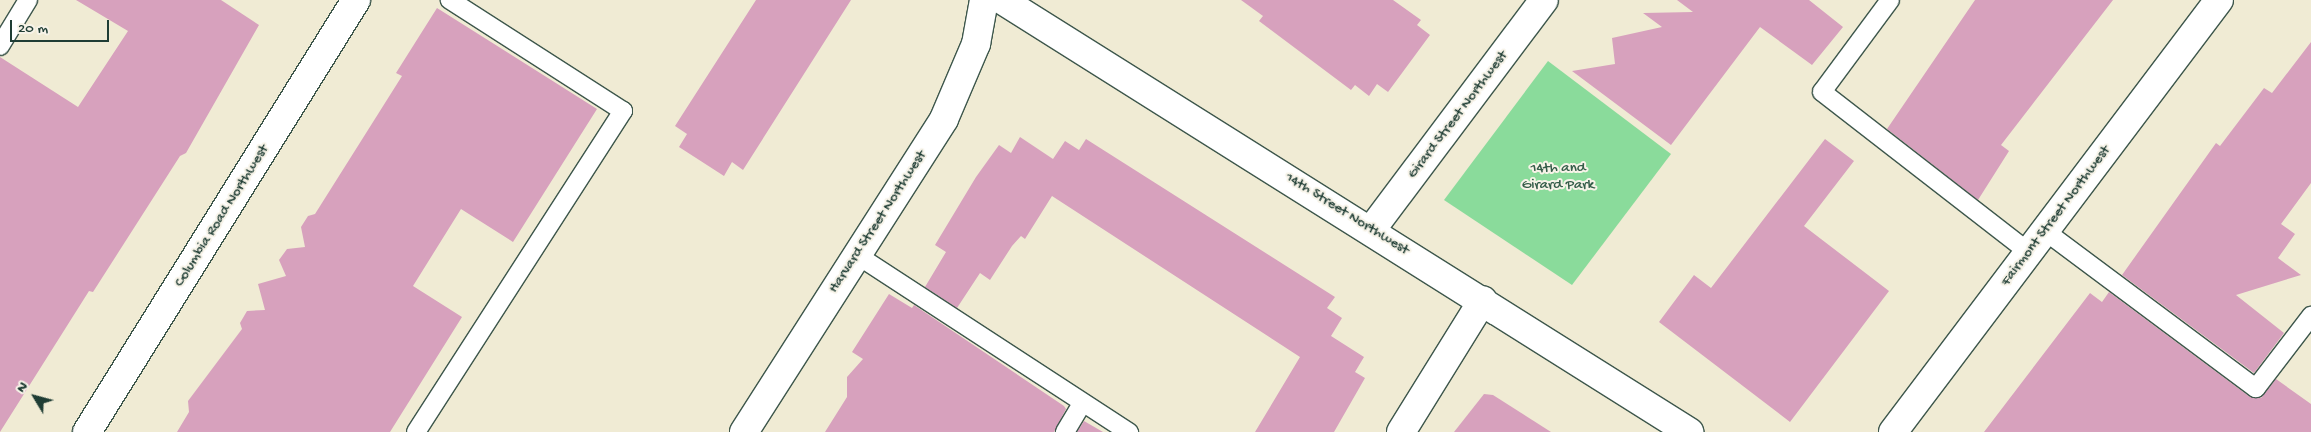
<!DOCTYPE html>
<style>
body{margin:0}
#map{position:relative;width:2311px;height:432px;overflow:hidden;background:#f0ebd4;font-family:"Gochi Hand",sans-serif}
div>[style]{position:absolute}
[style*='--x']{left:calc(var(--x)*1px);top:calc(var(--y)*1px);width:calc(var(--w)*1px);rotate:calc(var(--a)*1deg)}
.green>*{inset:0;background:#8adb9b}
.building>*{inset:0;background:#d7a1bd}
.roads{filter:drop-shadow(1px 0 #3e574c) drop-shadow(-1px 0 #3e574c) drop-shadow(0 1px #3e574c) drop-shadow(0 -1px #3e574c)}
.lane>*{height:18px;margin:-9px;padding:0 9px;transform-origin:9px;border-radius:9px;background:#fff}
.street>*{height:28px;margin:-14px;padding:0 14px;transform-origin:14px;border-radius:14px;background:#fff}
.secondary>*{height:28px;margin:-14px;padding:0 14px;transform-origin:14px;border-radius:14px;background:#fff}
span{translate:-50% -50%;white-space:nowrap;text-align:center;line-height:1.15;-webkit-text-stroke:4px #f7f3e8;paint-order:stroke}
.street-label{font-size:15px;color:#1f3d34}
.park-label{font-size:15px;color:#345d49}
.north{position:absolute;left:10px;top:372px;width:50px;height:50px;-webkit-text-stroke:4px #f7f3e8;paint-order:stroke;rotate:307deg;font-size:14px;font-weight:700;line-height:20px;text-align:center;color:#1f3d34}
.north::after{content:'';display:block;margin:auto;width:18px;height:22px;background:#1f3d34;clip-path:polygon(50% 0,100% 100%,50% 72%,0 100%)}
.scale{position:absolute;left:10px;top:20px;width:99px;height:22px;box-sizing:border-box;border:2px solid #1f3d34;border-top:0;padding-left:6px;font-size:15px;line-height:18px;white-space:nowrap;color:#1f3d34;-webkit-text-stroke:4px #f7f3e8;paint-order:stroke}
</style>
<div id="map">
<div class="green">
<i style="clip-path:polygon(1548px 61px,1671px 154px,1572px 285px,1444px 200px)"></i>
</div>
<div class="building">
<i style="clip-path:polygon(76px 0,221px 0,259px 25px,186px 153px,180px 156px,93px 292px,89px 291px,0 432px,0 57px,78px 107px,128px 31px)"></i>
<i style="clip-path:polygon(756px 0,851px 0,743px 170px,732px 162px,724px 176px,679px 147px,687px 134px,675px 126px)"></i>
<i style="clip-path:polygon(1241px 0,1393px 0,1421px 20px,1417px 25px,1430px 35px,1388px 92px,1377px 84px,1369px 96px,1355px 85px,1351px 90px,1259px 21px,1263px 16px)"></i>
<i style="clip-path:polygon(1677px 0,1809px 0,1843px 27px,1812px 65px,1760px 27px,1671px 145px,1572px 71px,1615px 64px,1612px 38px,1662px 27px,1643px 13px,1693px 12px)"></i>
<i style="clip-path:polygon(1975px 0,2113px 0,2001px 145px,2009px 151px,1978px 200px,1887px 129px)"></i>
<i style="clip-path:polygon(437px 8px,597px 109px,513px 242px,461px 209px,413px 286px,462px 317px,390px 432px,177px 432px,189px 412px,188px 401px,242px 329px,240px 323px,247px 311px,265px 310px,258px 284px,286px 276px,279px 260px,287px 249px,305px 247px,301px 227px,308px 216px,315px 214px,402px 76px,396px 73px)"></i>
<i style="clip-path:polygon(2311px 42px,2311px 183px,2281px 224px,2295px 234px,2278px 258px,2301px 275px,2236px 295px,2284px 333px,2254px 373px,2122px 275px,2216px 143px,2220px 146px,2264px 88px,2272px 93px)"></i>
<i style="clip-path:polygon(1020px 137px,1053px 159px,1065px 141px,1079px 150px,1086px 139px,1335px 297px,1327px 308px,1342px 318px,1331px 336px,1364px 357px,1355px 372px,1365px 378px,1334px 432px,1255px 432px,1300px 357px,1052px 196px,1025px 239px,1021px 236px,1012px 246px,990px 280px,980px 273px,957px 308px,925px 287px,946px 252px,935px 245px,976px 177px,999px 145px,1011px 153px)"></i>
<i style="clip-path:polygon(1825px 139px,1854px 161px,1804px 226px,1889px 291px,1790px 422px,1659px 322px,1694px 275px,1711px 288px)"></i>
<i style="clip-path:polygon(2109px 292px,2250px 397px,2261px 398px,2276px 379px,2311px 404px,2311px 432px,1984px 432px,2090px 293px,2102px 302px)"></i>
<i style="clip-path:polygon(889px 294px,912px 308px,914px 305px,1064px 406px,1066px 409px,1054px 432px,825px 432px,847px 397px,847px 377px,863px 359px,852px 352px)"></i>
<i style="clip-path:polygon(1484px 394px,1493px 395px,1551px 432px,1454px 432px)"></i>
<i style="clip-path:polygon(1084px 421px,1103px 432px,1077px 432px)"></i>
</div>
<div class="roads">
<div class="lane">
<i style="--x:1890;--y:0;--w:114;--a:126.5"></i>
<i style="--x:1822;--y:92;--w:261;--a:37.8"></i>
<i style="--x:0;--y:46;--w:54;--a:-58.7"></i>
<i style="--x:2045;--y:231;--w:263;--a:36.7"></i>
<i style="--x:2256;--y:388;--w:91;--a:-52.6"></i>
<i style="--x:857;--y:255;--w:325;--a:33.1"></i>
<i style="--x:416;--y:432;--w:382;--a:-57.2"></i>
<i style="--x:623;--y:111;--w:206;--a:-147.3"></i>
<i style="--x:1065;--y:432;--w:33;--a:-59"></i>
</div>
<div class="street">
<i style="--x:1372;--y:229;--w:286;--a:-53.1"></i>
<i style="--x:1401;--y:432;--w:155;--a:-58.2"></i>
<i style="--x:1893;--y:432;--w:541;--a:-52.96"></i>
</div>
<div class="secondary">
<i style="--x:1002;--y:0;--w:812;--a:32.16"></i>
<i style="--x:87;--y:432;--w:509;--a:-58.09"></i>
<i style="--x:744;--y:432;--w:371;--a:-57.4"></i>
<i style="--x:944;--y:119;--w:82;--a:-66.9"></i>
<i style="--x:976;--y:44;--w:45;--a:-79.7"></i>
</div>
</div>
<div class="street-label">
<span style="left:1458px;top:115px;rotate:-53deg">Girard Street Northwest</span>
<span style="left:1347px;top:214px;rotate:32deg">14th Street Northwest</span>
<span style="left:222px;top:216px;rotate:-58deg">Columbia Road Northwest</span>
<span style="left:2056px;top:216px;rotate:-53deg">Fairmont Street Northwest</span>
<span style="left:878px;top:222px;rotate:-57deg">Harvard Street Northwest</span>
</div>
<div class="park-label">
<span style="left:1558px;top:177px">14th and<br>Girard Park</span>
</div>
<div class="north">N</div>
<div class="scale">20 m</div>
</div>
